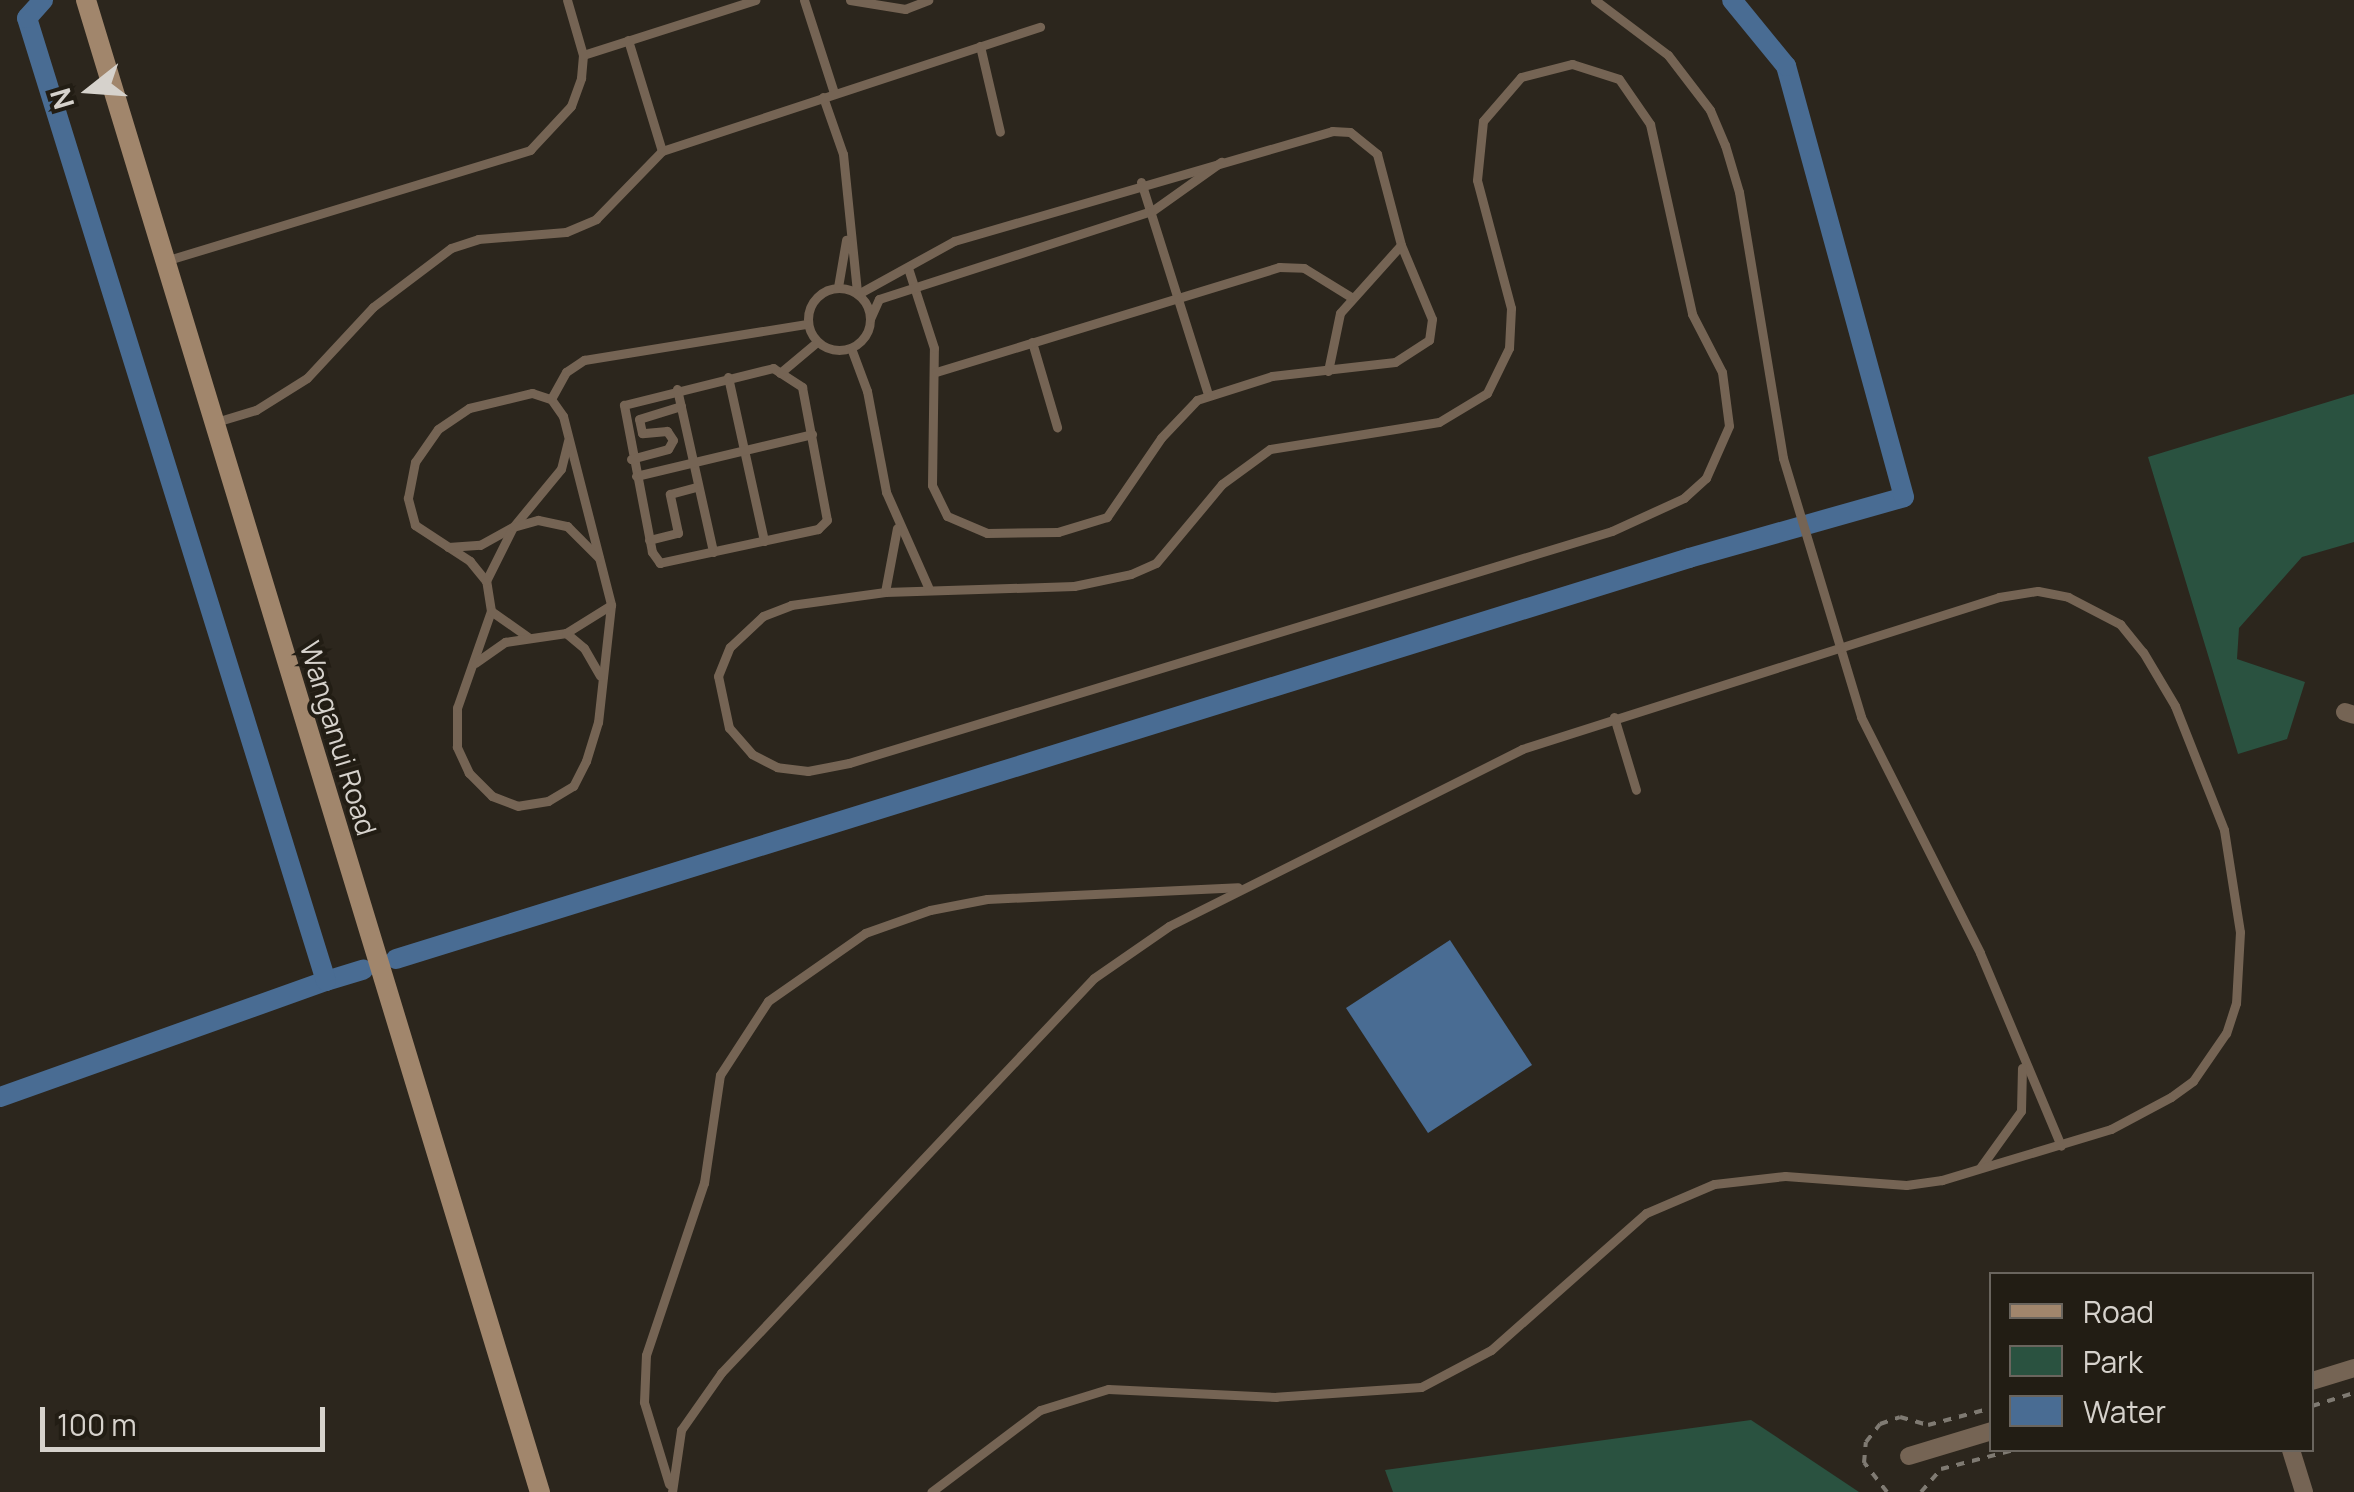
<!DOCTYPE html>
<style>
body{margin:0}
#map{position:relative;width:2354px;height:1492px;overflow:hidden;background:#2c261d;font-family:Manrope,sans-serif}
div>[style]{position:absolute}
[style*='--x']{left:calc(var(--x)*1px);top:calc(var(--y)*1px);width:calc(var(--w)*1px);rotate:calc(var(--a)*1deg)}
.green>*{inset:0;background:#2a5240}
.water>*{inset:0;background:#496c93}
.canal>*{height:20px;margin:-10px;padding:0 10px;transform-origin:10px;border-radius:10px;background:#496c93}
.path>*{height:4px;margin-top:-2px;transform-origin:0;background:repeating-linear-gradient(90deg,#7f7a72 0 8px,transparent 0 16px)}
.lane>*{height:9px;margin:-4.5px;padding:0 4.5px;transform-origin:4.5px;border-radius:4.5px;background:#756454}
.lane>.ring{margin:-4.5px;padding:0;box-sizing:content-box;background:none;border:9px solid #756454;border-radius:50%}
.street>*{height:18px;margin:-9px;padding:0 9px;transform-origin:9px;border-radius:9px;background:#756454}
.secondary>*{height:20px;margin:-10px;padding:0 10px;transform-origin:10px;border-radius:10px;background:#a1866c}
span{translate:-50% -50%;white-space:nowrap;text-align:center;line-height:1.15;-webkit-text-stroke:8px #221d14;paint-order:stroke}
.street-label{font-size:28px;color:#d6d2cc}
.legend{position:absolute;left:1989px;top:1272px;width:325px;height:180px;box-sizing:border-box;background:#221d14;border:2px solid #6a655e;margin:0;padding:12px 18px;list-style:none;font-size:30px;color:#d6d2cc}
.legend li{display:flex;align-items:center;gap:20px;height:50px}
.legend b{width:50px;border:2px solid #6a655e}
.north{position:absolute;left:40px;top:40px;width:100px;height:100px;-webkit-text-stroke:8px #221d14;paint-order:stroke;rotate:253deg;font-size:28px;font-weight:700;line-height:40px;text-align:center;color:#d6d2cc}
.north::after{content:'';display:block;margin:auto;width:35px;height:45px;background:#d6d2cc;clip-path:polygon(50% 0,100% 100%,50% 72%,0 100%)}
.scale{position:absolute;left:40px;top:1407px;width:285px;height:45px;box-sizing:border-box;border:5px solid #d6d2cc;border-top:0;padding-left:12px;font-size:30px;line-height:35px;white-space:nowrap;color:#d6d2cc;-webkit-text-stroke:8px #221d14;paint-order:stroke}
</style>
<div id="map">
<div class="green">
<i style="clip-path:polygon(2354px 394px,2354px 542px,2302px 557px,2239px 628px,2237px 659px,2305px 682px,2287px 739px,2238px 754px,2148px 457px)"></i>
<i style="clip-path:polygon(1751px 1420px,1859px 1492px,1393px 1492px,1385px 1470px)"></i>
</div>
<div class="water">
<i style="clip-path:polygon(1450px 940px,1532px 1065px,1428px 1133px,1346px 1008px)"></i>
</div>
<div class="canal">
<i style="--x:396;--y:959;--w:1354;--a:-17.23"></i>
<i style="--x:1689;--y:558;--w:223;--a:-15.8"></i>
<i style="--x:1904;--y:497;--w:447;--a:-105.3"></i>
<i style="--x:1786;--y:66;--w:85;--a:-129.3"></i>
<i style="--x:326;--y:981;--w:39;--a:-17"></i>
<i style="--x:0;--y:1097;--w:346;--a:-19.6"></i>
<i style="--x:326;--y:981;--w:1008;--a:-107.25"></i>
<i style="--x:27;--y:18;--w:24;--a:-48"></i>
</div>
<div class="path">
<i style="--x:2312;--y:1406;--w:44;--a:-17.2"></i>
<i style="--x:1887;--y:1492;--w:37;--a:-128"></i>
<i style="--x:1864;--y:1463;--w:21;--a:-85"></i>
<i style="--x:1866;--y:1442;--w:23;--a:-52"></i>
<i style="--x:1880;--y:1424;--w:21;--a:-19"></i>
<i style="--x:1900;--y:1417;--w:29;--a:16"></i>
<i style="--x:1928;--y:1425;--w:66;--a:-14.9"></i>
<i style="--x:1921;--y:1492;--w:30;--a:-49"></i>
<i style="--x:1941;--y:1469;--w:75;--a:-14.6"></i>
</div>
<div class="lane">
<i style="--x:804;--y:0;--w:98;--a:72.1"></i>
<i style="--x:850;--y:0;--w:56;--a:9.3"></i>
<i style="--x:905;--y:9;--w:25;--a:-21"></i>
<i style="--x:1595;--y:0;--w:91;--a:37"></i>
<i style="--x:1668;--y:55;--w:69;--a:52.6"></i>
<i style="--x:1710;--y:110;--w:38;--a:67"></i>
<i style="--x:1725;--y:145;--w:49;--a:73.4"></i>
<i style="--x:1739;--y:192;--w:270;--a:80.6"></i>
<i style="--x:1783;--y:458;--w:270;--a:73.2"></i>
<i style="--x:1861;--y:717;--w:264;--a:63.2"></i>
<i style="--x:1980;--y:953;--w:209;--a:67.2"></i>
<i style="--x:628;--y:40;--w:116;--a:73"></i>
<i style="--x:980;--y:46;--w:88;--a:76.9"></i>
<i style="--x:583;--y:55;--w:181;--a:-17.7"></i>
<i style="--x:1572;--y:64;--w:49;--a:17.7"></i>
<i style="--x:1619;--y:79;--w:55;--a:55.4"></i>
<i style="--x:1650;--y:124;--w:195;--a:77.5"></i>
<i style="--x:1692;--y:314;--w:65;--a:62.7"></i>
<i style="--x:1722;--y:372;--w:54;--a:82.6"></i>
<i style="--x:1729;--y:426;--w:57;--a:113.9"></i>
<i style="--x:1706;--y:478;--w:30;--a:138"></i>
<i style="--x:1684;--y:498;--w:79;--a:155.4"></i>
<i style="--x:1612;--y:531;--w:797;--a:163.09"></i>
<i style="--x:849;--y:763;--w:42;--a:169"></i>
<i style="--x:808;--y:771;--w:31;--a:-173"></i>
<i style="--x:777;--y:767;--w:28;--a:-153"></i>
<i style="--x:752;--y:754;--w:35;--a:-131"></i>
<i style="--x:729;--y:728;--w:53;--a:-101.9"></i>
<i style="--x:718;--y:676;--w:31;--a:-68"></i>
<i style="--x:730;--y:647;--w:45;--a:-43.2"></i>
<i style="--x:763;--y:616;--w:30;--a:-21"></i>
<i style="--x:791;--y:605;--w:95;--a:-7.9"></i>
<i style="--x:885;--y:592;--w:189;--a:-1.8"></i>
<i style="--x:1074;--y:586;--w:58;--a:-11.9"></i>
<i style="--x:1131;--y:574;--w:27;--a:-24"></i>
<i style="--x:1156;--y:563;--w:103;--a:-50.1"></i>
<i style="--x:1222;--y:484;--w:59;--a:-36.1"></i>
<i style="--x:1270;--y:449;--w:171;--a:-9.1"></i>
<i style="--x:1439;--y:422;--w:56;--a:-31.1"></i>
<i style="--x:1487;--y:393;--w:50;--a:-63.9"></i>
<i style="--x:1509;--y:348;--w:40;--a:-87.1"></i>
<i style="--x:1511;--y:308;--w:132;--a:-104.9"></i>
<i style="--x:1477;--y:180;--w:59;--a:-84.2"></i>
<i style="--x:1483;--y:121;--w:58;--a:-49.2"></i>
<i style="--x:1521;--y:77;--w:53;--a:-14.3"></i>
<i style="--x:823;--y:97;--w:60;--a:70.7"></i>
<i style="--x:843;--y:154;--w:140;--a:84.2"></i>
<i style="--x:1141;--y:182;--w:222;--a:72.5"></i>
<i style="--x:165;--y:261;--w:382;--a:-16.9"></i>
<i style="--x:530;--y:150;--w:60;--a:-47"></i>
<i style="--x:571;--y:106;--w:30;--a:-70"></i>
<i style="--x:581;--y:78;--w:23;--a:-85"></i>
<i style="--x:583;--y:55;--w:57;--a:-106.2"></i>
<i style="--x:838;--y:287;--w:48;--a:-80.3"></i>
<i class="ring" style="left:808px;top:288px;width:53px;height:53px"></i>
<i style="--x:858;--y:294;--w:110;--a:-28.9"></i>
<i style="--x:954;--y:241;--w:394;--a:-16.2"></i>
<i style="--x:1332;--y:131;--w:18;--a:3"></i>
<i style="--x:1350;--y:132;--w:35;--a:39"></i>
<i style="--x:1377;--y:154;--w:94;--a:75.2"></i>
<i style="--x:1401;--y:245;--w:80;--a:67.3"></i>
<i style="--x:1432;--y:319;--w:21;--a:98"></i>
<i style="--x:1429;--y:340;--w:40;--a:147.1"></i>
<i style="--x:1395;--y:362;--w:124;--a:173.5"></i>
<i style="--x:1272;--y:376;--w:79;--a:162.3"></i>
<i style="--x:1197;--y:400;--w:52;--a:133.5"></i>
<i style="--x:1161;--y:438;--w:96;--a:124.4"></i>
<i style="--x:1107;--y:517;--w:51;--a:163"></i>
<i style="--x:1058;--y:532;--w:71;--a:179.2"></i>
<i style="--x:987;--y:533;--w:43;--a:-157"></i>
<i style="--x:947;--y:516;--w:34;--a:-116"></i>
<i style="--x:932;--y:485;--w:137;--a:-89.2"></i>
<i style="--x:934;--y:348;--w:84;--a:-108"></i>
<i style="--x:870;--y:319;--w:22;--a:-66"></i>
<i style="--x:879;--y:299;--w:287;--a:-17.9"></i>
<i style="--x:1152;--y:211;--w:85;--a:-35.4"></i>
<i style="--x:1032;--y:342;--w:89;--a:73.6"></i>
<i style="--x:851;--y:348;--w:46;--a:69.6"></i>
<i style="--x:867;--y:391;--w:103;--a:79.3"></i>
<i style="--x:886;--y:492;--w:104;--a:66.1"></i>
<i style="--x:773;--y:368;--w:35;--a:33"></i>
<i style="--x:802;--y:387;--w:135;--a:79.4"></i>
<i style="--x:827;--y:520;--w:13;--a:135"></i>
<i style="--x:818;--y:529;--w:162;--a:167.9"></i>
<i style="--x:660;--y:563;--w:14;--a:-126"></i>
<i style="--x:652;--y:552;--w:150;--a:-100.8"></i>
<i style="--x:624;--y:405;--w:154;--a:-13.9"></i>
<i style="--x:1328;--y:371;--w:59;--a:-78.3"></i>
<i style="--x:1340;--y:313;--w:91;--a:-48.1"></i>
<i style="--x:936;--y:372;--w:359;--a:-17"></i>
<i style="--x:1279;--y:267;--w:25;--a:2"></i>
<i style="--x:1304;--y:268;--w:55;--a:31.7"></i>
<i style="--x:780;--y:373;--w:48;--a:-40"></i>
<i style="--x:728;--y:377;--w:168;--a:77.6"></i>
<i style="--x:677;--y:389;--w:167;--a:77.5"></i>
<i style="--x:532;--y:393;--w:20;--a:18"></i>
<i style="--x:551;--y:399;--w:21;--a:55"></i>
<i style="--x:563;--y:416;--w:195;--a:75.7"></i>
<i style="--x:611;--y:605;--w:118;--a:96.3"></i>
<i style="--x:598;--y:722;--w:41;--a:107.1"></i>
<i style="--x:586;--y:761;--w:28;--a:117"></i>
<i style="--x:573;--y:786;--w:29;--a:149"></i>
<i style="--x:548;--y:801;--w:30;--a:171"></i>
<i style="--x:518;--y:806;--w:28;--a:-159"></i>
<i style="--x:492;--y:796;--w:33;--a:-135"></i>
<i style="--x:469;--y:773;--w:29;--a:-115"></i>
<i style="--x:457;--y:747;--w:39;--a:-90"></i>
<i style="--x:457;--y:708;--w:103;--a:-70.7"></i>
<i style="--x:491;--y:611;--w:30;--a:-99"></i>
<i style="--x:486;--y:581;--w:26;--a:-129"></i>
<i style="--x:470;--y:561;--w:66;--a:-146.8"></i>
<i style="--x:415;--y:525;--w:28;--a:-105"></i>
<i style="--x:408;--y:498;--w:37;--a:-79"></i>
<i style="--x:415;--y:462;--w:40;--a:-55.1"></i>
<i style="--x:438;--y:429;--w:37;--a:-34"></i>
<i style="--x:469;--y:408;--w:65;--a:-13.4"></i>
<i style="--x:551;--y:399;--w:31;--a:-61"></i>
<i style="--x:566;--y:372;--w:22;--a:-34"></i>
<i style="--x:584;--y:360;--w:226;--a:-9.2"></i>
<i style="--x:216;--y:422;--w:42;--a:-16.7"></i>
<i style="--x:256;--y:410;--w:60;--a:-32.1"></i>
<i style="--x:307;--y:378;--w:97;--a:-47.1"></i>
<i style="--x:373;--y:307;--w:98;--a:-37.1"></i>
<i style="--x:451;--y:248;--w:28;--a:-18"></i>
<i style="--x:478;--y:239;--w:88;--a:-4.5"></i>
<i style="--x:566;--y:232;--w:33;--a:-23"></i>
<i style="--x:596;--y:219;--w:95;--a:-45.9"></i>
<i style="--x:662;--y:151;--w:398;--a:-18.2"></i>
<i style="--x:631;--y:459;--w:38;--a:-15"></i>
<i style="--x:668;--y:449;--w:10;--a:-61"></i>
<i style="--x:673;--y:440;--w:11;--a:-124"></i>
<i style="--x:667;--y:431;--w:25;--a:175"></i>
<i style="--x:642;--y:433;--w:14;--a:-102"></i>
<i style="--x:639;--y:419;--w:44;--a:-17.2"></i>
<i style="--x:636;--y:476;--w:181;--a:-13.4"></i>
<i style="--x:649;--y:540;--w:30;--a:-14"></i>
<i style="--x:678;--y:533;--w:40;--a:-102"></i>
<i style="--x:670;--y:494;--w:28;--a:-15"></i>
<i style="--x:448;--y:547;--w:32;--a:-4"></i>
<i style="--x:480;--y:545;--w:38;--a:-29"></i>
<i style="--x:513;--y:527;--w:75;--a:-50.4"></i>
<i style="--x:561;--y:469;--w:29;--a:-76"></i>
<i style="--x:486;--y:581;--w:60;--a:-63.4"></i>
<i style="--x:513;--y:527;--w:26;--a:-16"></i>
<i style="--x:538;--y:520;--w:30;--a:12"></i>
<i style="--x:567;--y:526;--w:45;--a:45"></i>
<i style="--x:885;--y:592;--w:65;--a:-79.4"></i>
<i style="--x:491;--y:611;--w:45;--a:35.1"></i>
<i style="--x:566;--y:633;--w:23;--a:40"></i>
<i style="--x:584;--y:648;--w:32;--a:60"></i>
<i style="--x:475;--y:663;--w:37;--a:-35"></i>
<i style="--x:505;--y:642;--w:62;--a:-8.4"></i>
<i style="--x:566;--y:633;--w:53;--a:-31.9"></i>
<i style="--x:1614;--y:717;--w:76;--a:73.2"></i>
<i style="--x:1980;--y:1168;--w:70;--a:-54.3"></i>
<i style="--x:2021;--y:1111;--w:43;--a:-88.7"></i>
<i style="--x:669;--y:1484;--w:86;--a:-107"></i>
<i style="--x:644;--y:1402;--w:47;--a:-87.6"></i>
<i style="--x:646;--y:1355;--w:182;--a:-71.4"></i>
<i style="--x:704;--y:1183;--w:109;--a:-81.6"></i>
<i style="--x:720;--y:1075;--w:88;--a:-57"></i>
<i style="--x:768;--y:1001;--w:118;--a:-35"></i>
<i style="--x:865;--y:933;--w:69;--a:-19.5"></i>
<i style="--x:930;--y:910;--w:58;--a:-10.9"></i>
<i style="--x:987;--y:899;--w:251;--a:-2.7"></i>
<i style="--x:672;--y:1492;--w:63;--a:-81.7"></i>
<i style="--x:681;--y:1430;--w:70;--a:-54.9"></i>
<i style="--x:721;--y:1373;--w:543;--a:-46.64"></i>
<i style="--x:1094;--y:978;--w:91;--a:-34.7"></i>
<i style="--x:1169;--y:926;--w:395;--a:-26.6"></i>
<i style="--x:1522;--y:749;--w:501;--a:-17.67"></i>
<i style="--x:1999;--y:597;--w:39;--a:-9"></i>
<i style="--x:2038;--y:591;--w:31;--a:11"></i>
<i style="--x:2068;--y:597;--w:59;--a:27.4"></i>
<i style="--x:2120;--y:624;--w:36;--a:51"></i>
<i style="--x:2143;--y:652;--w:63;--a:59.3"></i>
<i style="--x:2175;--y:706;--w:133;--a:68.4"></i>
<i style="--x:2224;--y:830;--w:103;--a:81.1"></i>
<i style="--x:2240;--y:932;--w:71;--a:93.2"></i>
<i style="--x:2236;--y:1003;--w:32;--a:108"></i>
<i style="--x:2226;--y:1033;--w:58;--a:124.5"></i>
<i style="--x:2193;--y:1081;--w:27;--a:144"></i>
<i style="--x:2171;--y:1097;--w:68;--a:151.9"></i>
<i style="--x:2111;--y:1129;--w:177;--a:163.2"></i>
<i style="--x:1942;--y:1180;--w:36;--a:172"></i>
<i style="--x:1906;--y:1185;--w:121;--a:-175.7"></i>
<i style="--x:1785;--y:1176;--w:71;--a:173.6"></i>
<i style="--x:1714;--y:1184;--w:74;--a:156.9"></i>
<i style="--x:1646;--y:1213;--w:207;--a:138.5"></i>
<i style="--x:1491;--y:1350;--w:79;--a:152.1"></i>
<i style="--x:1421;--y:1387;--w:145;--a:176.1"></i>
<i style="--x:1276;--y:1397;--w:168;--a:-177.3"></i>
<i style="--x:1108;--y:1389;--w:71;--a:162.8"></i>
<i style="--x:1040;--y:1410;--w:136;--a:143"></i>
</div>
<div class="street">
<i style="--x:2345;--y:712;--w:9;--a:18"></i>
<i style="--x:2312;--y:1381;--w:44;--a:-17.2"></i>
<i style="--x:2291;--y:1450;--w:44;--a:72.8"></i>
<i style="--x:1909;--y:1456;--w:87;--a:-16.8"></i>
</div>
<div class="secondary">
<i style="--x:86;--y:0;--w:1560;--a:73.08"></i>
</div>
<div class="street-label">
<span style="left:339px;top:738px;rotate:73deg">Wanganui Road</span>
</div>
<ul class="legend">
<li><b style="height:12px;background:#a1866c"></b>Road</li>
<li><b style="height:28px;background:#2a5240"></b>Park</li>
<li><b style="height:28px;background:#496c93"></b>Water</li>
</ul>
<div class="north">N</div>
<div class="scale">100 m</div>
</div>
